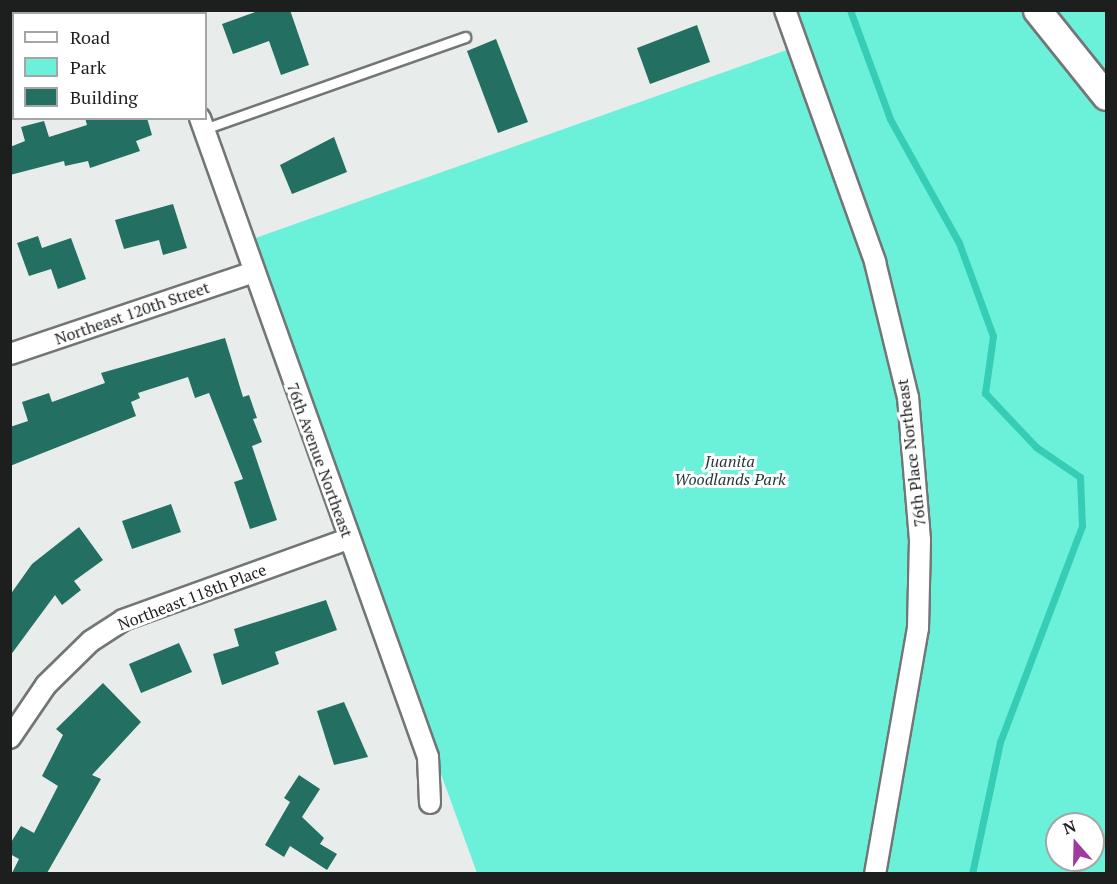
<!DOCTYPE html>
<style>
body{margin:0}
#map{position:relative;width:1117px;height:884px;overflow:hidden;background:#e8eceb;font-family:"PT Serif",serif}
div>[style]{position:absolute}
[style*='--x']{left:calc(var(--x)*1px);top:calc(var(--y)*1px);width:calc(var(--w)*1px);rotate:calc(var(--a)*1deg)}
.green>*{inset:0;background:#6bf1d9}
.stream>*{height:7px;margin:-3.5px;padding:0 3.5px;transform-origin:3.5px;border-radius:3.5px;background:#35cdb5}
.building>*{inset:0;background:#237063}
.roads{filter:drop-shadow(2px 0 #727675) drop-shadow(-2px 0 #727675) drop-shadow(0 2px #727675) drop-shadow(0 -2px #727675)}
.lane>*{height:9px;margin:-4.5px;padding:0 4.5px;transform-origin:4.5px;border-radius:4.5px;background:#fff}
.street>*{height:20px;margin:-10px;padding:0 10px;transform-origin:10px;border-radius:10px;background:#fff}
.secondary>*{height:27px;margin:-13.5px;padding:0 13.5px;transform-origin:13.5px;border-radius:13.5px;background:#fff}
span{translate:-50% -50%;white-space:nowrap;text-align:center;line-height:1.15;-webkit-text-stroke:6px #fff;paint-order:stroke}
.street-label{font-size:16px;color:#1d1f1e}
.park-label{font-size:16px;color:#1f3732;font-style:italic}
.frame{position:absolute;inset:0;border:12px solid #1d1f1e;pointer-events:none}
.legend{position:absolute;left:12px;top:12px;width:195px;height:108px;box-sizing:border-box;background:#fff;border:2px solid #a5a5a5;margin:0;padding:8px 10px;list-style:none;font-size:18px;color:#1d1f1e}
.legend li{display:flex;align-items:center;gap:12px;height:30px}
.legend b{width:30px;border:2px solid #a5a5a5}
.north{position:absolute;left:1045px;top:812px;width:60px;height:60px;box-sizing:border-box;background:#fff;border:2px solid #a5a5a5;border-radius:50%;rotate:340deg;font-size:16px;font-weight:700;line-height:24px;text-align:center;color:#1d1f1e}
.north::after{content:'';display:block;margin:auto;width:21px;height:27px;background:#a13a9d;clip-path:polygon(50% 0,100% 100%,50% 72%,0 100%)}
</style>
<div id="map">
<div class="green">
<i style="clip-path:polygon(evenodd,785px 11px,1106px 11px,1106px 873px,477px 873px,247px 241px,798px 46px,785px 11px,1057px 824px,1093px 824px,1093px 860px,1057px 860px,1057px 824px)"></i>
</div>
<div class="stream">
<i style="--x:850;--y:10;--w:116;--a:69.8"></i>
<i style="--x:890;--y:119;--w:142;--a:60.9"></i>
<i style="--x:959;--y:243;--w:99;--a:69.9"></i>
<i style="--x:993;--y:336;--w:58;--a:98"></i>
<i style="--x:985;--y:393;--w:74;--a:46.6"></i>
<i style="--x:1036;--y:447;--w:53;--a:34.3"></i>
<i style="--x:1080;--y:477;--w:49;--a:87.7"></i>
<i style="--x:1082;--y:526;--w:231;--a:110.8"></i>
<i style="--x:1000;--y:742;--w:135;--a:102"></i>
</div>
<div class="building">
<i style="clip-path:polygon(261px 10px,290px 10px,309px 65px,281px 75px,269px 41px,233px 54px,222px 24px)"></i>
<i style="clip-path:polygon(697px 25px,710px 62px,650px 84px,637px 48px)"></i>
<i style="clip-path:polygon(496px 39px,528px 122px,498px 133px,467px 51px)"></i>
<i style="clip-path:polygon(85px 118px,147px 118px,152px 135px,136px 141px,140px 151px,90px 168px,88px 161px,65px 166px,64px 161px,10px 175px,10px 147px,25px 141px,21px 127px,44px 121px,49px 137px,87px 125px)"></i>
<i style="clip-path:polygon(334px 137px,347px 172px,292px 194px,280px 165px)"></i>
<i style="clip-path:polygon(173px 204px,187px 248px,163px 255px,159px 240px,124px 249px,115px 220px)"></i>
<i style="clip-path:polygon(38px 236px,42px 248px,71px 238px,86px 279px,58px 289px,51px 269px,29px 276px,17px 243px)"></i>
<i style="clip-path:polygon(225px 338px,243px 397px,249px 395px,257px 418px,253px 419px,262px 442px,252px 446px,277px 520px,250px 529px,234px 482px,243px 479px,209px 393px,195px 398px,188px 377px,138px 393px,140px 398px,131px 402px,136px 416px,10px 466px,10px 427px,28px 421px,22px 402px,49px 393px,52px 402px,105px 383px,101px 373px)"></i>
<i style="clip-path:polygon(171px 504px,181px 532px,132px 549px,122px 521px)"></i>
<i style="clip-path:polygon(79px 527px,103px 560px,74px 581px,81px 590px,62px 605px,55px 595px,10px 656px,10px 595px,32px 564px)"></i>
<i style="clip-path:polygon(326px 600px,337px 630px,275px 652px,279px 664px,222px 685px,213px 654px,239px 646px,234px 629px)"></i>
<i style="clip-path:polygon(179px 643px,192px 672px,141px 693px,129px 664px)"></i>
<i style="clip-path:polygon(103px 683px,141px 722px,92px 775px,101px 779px,47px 873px,12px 873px,19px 859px,10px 854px,10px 844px,21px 826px,34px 833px,58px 786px,42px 776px,63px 735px,56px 729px)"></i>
<i style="clip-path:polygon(344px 702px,368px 757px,334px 765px,317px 711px)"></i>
<i style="clip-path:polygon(299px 775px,320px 789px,302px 817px,324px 838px,320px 844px,337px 854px,327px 870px,290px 846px,284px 857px,265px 845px,290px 802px,284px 798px)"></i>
</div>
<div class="roads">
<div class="lane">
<i style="--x:204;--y:129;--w:277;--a:-19.4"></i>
</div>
<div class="street">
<i style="--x:163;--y:10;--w:4;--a:76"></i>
<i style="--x:785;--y:10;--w:268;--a:70.3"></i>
<i style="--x:875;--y:262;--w:139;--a:76.3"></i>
<i style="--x:908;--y:397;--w:144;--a:85.2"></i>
<i style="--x:920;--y:540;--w:88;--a:91.3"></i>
<i style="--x:918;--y:628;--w:250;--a:99.9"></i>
<i style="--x:10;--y:80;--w:4;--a:-14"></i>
<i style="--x:200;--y:118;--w:678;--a:70.36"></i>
<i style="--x:428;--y:757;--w:46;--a:87.5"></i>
<i style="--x:10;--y:354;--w:256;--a:-18.6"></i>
<i style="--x:10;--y:738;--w:64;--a:-55.8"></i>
<i style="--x:46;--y:685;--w:63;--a:-44.4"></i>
<i style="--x:91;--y:641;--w:38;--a:-33"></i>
<i style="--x:123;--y:620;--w:239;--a:-19.8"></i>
</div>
<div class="secondary">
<i style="--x:1037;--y:10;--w:110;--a:51.3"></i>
</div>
</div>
<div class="street-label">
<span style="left:132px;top:313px;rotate:-19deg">Northeast 120th Street</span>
<span style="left:911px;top:453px;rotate:-97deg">76th Place Northeast</span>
<span style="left:320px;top:460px;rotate:70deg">76th Avenue Northeast</span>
<span style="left:192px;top:597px;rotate:-21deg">Northeast 118th Place</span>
</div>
<div class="park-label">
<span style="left:730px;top:470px">Juanita<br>Woodlands Park</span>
</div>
<div class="frame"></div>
<ul class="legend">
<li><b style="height:8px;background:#fff"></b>Road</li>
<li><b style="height:16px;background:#6bf1d9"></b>Park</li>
<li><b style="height:16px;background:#237063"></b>Building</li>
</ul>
<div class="north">N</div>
</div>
